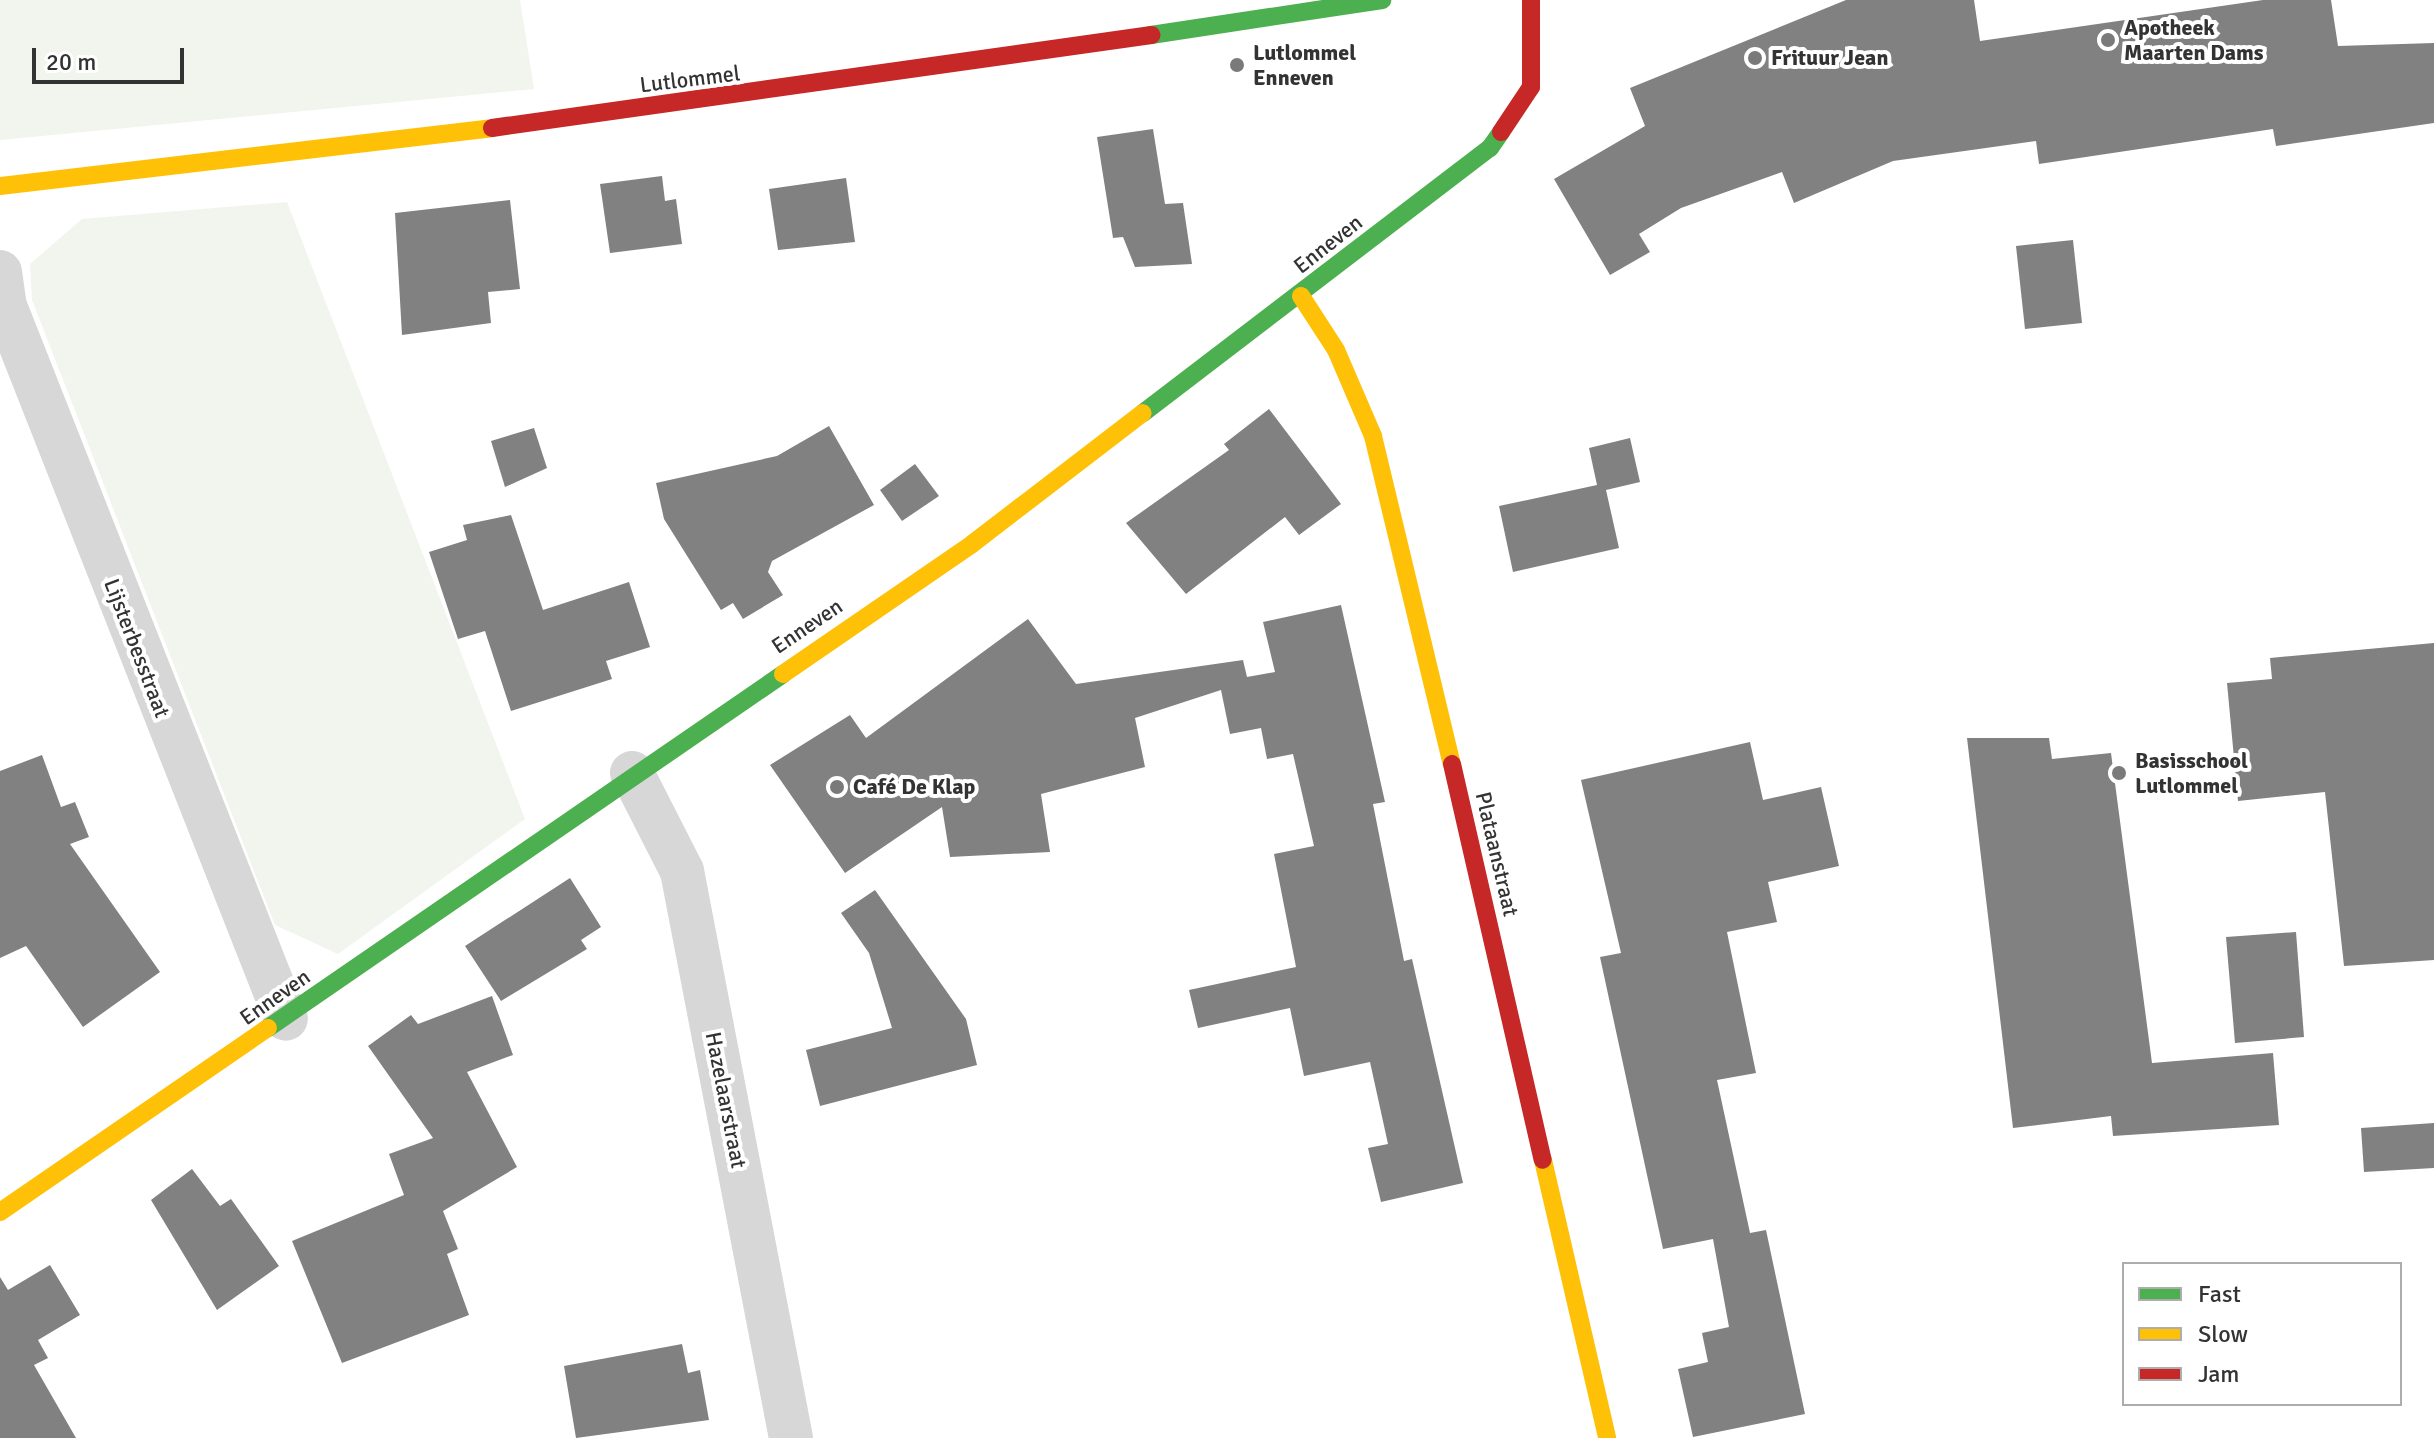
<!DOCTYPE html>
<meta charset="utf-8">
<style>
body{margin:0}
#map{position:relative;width:2434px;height:1438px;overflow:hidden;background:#fff;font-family:Signika,sans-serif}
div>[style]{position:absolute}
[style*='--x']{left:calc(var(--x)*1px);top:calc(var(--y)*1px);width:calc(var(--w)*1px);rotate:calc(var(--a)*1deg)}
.green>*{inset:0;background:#f1f5ed}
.building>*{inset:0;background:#818181}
.street>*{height:44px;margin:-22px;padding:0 22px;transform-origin:22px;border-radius:22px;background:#d7d7d7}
.fast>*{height:18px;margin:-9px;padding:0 9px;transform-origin:9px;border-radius:9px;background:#4caf50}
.slow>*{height:18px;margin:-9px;padding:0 9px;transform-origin:9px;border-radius:9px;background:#ffc107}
.jam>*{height:18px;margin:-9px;padding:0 9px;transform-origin:9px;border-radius:9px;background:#c62828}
.dots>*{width:22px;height:22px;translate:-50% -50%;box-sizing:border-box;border:4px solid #fff;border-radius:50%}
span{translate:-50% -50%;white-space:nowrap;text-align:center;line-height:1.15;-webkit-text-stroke:8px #fff;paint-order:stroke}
.poi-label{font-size:22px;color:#333;font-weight:700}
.left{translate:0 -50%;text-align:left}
.street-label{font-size:22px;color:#333}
.legend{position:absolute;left:2122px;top:1262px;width:280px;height:144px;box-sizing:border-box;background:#fff;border:2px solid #adadad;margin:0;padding:10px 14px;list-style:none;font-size:24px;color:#333}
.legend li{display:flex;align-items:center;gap:16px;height:40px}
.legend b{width:40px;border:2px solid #adadad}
.scale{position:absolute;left:32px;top:48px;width:152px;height:36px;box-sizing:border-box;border:4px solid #333;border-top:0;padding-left:10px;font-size:24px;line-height:28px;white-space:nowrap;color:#333;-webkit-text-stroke:6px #fff;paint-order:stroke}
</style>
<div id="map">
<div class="green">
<i style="clip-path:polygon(0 0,520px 0,534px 89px,0 140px)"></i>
<i style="clip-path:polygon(287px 202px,525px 819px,338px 954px,275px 925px,32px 300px,30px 264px,82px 219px)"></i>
</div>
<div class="building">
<i style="clip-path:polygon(1846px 0,1974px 0,1980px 41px,2263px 0,2331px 0,2338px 46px,2434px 43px,2434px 123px,2276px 146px,2273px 129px,2039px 164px,2036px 141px,1893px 161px,1794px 203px,1782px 172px,1681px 208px,1639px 234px,1650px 252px,1610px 275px,1554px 179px,1645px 126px,1630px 88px)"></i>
<i style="clip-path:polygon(1153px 129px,1165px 204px,1183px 203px,1192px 264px,1135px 267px,1123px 237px,1113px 238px,1097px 137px)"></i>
<i style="clip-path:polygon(662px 176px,665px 201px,676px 199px,682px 244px,610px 253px,600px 184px)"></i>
<i style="clip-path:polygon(846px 178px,855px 242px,778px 250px,769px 189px)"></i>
<i style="clip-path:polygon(510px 200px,520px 289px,488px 292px,491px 323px,402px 335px,395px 213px)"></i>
<i style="clip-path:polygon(2073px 240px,2082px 323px,2025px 329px,2016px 246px)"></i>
<i style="clip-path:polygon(1269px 409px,1341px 504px,1299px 535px,1285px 517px,1186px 594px,1126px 523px,1229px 450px,1224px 444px)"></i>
<i style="clip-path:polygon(829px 426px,874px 505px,772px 561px,768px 572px,783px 595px,743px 619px,733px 603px,721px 610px,664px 519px,656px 483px,777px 456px)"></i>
<i style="clip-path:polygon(534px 428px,547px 468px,505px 487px,491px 441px)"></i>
<i style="clip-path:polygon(1630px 438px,1640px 482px,1606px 490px,1619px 548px,1513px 572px,1499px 506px,1597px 485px,1589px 448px)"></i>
<i style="clip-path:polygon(915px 464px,939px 496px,902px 521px,880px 490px)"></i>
<i style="clip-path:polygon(511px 515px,543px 610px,629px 582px,650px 647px,606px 661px,612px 679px,511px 711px,485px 631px,458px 639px,429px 552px,467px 540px,463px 525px)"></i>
<i style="clip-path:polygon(1341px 605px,1385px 802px,1373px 804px,1404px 961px,1412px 959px,1463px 1183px,1381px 1202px,1368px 1148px,1388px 1144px,1370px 1062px,1304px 1076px,1290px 1008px,1198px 1028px,1189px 990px,1296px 967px,1274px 854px,1314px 846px,1293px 754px,1267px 759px,1261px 728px,1230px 734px,1221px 690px,1135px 718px,1145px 767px,1041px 794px,1050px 852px,950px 857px,942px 807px,845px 873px,770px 765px,850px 715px,866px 738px,1028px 619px,1076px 684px,1243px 660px,1247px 677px,1275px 672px,1263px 622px)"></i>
<i style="clip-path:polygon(2434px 643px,2434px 960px,2344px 966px,2325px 792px,2238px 801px,2227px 683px,2272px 679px,2270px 658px)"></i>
<i style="clip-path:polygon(1967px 738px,2049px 738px,2052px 759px,2111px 753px,2152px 1063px,2273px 1053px,2279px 1125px,2113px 1136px,2111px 1116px,2013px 1128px)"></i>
<i style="clip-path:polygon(1750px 742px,1763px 800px,1821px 787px,1839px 866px,1768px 882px,1777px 922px,1727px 932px,1756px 1073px,1717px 1080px,1750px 1233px,1766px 1230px,1805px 1414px,1693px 1437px,1678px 1369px,1708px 1362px,1702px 1333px,1729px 1327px,1713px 1239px,1663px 1249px,1600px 957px,1621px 953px,1581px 780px)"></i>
<i style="clip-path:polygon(42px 755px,61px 807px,75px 802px,89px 837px,70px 844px,160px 972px,83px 1027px,26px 946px,0 958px,0 771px)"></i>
<i style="clip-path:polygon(570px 878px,601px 927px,581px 940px,587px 949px,501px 1001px,465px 946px)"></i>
<i style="clip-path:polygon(875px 890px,966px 1019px,977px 1065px,820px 1106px,806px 1050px,892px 1028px,869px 953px,841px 913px)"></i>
<i style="clip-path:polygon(2296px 932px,2304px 1037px,2235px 1043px,2226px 937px)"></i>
<i style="clip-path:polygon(492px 996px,513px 1055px,467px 1072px,517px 1167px,443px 1211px,458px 1249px,447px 1254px,469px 1315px,342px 1363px,292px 1241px,404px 1195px,389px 1154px,433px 1138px,368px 1046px,411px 1015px,418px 1024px)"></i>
<i style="clip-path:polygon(2434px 1123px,2434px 1168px,2364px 1172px,2361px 1128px)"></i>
<i style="clip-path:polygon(192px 1169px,220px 1206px,231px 1199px,279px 1266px,217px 1310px,151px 1200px)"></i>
<i style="clip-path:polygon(50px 1265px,80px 1315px,38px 1340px,48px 1358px,34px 1365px,76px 1438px,0 1438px,0 1277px,8px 1290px)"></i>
<i style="clip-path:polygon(682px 1344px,688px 1373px,700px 1370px,709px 1420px,576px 1438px,564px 1366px)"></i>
</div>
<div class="street">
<i style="--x:0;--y:272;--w:34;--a:82"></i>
<i style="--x:5;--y:306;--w:766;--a:68.49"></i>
<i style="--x:632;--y:773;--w:110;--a:63"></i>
<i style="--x:682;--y:871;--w:577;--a:79.12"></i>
</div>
<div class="fast">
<i style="--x:1151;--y:35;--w:234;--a:-8.6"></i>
<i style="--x:1143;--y:413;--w:437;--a:-37.4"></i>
<i style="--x:1490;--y:148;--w:19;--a:-55"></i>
<i style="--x:268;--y:1028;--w:625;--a:-34.5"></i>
</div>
<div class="slow">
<i style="--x:0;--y:186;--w:495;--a:-6.7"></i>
<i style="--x:1301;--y:296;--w:64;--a:57.1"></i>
<i style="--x:1336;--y:350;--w:94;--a:66.7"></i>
<i style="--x:1373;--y:436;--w:337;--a:76.5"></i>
<i style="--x:783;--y:674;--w:229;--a:-34.5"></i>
<i style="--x:972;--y:544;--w:215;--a:-37.5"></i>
<i style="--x:1543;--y:1160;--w:285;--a:77"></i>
<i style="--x:0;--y:1212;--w:325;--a:-34.5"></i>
</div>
<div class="jam">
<i style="--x:492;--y:128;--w:666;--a:-8.03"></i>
<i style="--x:1501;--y:132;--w:54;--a:-56.3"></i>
<i style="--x:1531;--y:87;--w:87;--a:-90"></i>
<i style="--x:1452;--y:764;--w:406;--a:77.1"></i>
</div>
<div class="dots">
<i style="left:2108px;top:40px;background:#7a7a7a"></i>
<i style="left:1755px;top:58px;background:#7a7a7a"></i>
<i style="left:1237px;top:65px;background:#7a7a7a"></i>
<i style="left:2119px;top:773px;background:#7a7a7a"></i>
<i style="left:837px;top:787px;background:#7a7a7a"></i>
</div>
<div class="poi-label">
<span class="left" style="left:2124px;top:40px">Apotheek<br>Maarten Dams</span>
<span class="left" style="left:1253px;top:65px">Lutlommel<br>Enneven</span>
<span class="left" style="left:1771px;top:58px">Frituur Jean</span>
<span class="left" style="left:2135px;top:773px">Basisschool<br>Lutlommel</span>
<span class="left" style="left:853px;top:787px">Café De Klap</span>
</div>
<div class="street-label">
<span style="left:690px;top:79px;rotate:-7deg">Lutlommel</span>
<span style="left:1328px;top:244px;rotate:-38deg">Enneven</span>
<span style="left:807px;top:626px;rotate:-34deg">Enneven</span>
<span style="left:137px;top:648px;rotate:69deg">Lijsterbesstraat</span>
<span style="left:1497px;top:854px;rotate:77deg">Plataanstraat</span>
<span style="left:275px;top:997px;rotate:-35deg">Enneven</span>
<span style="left:726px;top:1100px;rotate:79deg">Hazelaarstraat</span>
</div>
<ul class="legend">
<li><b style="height:10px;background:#4caf50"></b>Fast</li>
<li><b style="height:10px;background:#ffc107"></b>Slow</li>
<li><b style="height:10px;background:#c62828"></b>Jam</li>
</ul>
<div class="scale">20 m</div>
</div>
